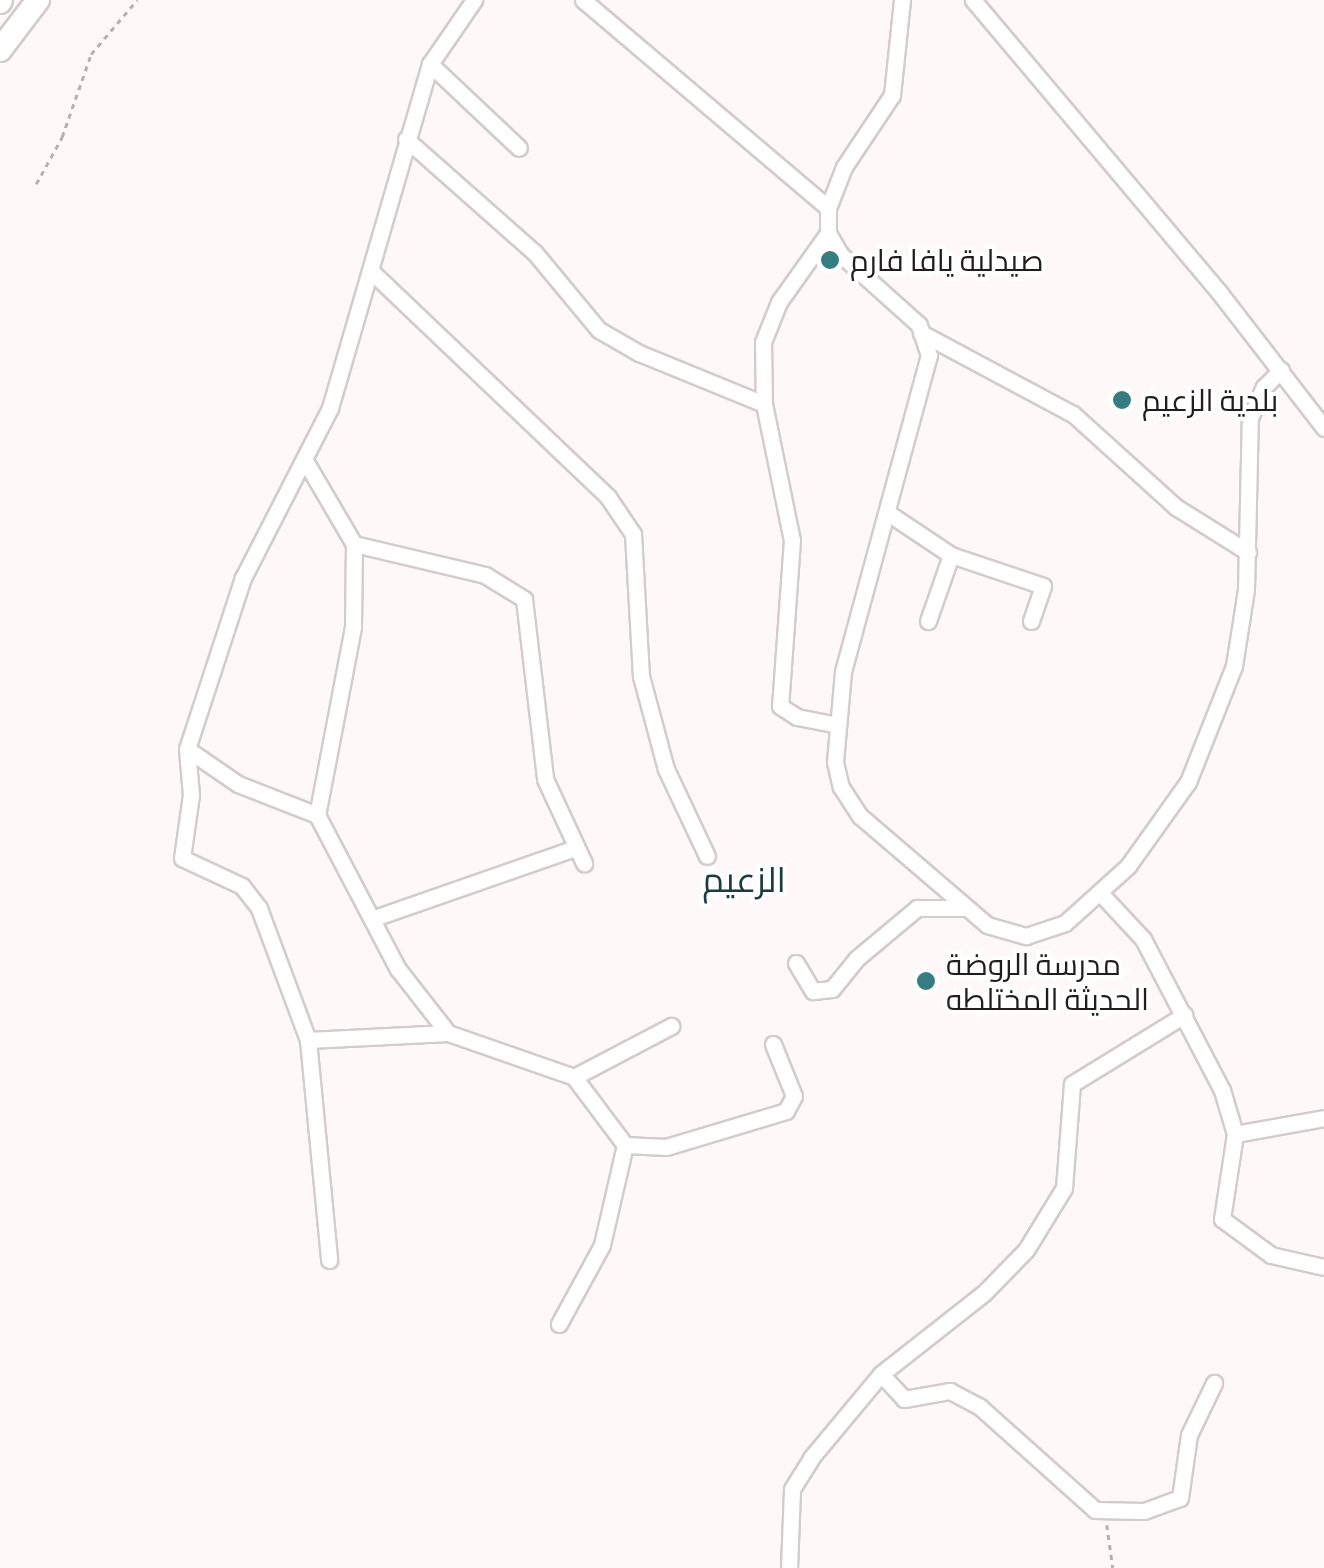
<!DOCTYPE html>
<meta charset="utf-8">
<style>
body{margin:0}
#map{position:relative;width:1324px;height:1568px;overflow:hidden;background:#fef8f8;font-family:Manrope,Cairo,sans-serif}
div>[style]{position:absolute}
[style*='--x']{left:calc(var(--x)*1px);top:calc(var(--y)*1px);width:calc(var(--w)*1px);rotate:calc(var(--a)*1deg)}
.path>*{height:2.5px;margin-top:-1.25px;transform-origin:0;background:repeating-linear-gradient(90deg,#b6b1b1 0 5px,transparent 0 10px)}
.roads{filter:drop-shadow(2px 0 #d3cccc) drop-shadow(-2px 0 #d3cccc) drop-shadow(0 2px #d3cccc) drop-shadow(0 -2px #d3cccc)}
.minor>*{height:15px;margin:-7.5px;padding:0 7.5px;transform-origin:7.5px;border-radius:7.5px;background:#fff}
.highway>*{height:22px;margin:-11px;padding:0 11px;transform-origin:11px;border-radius:11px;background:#fff}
.dots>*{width:28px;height:28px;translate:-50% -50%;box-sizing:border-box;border:5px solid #fff;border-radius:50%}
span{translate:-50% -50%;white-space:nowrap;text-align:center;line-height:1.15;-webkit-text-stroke:8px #fff;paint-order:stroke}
.poi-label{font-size:30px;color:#201d1d}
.left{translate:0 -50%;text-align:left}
.quarter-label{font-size:35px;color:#193c3d}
</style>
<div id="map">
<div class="path">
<i style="--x:36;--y:184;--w:54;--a:-61"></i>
<i style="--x:62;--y:137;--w:88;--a:-70.7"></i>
<i style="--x:91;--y:54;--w:71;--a:-49.6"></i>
<i style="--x:1107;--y:1525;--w:43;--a:82.1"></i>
</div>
<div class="roads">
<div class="minor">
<i style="--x:583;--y:0;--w:321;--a:40.3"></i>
<i style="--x:902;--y:0;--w:96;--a:96"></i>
<i style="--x:892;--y:95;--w:87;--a:123.7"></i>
<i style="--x:844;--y:167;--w:44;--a:111.3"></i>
<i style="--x:828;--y:208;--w:25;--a:90"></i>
<i style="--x:828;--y:233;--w:24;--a:60"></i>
<i style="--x:840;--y:254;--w:106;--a:41.9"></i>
<i style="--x:919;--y:325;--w:32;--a:72"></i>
<i style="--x:929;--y:355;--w:328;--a:105.2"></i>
<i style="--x:843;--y:672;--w:90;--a:95.1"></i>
<i style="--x:835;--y:762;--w:26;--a:77"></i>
<i style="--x:841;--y:787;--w:35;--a:57"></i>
<i style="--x:860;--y:816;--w:167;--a:40.6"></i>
<i style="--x:987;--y:925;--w:41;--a:15.8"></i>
<i style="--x:1026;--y:936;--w:41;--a:-18.4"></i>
<i style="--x:1065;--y:923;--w:85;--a:-42.1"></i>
<i style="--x:1128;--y:866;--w:103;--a:-54.5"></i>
<i style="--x:1188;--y:782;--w:125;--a:-68.4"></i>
<i style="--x:1234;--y:666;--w:78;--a:-81.1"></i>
<i style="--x:1246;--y:589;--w:171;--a:-88.7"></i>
<i style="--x:1250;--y:418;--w:34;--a:-66"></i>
<i style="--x:1264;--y:387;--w:24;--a:-45"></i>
<i style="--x:973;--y:0;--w:382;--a:49.9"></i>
<i style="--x:1219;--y:292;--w:172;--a:52.3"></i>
<i style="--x:430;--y:64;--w:122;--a:43.3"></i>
<i style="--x:406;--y:139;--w:172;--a:41.5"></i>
<i style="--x:535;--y:253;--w:100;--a:50.3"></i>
<i style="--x:599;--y:330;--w:46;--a:29.9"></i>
<i style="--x:639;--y:353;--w:135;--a:22.2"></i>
<i style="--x:828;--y:233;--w:85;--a:125.4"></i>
<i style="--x:779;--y:302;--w:43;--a:111.8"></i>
<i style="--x:763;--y:342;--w:62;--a:89.1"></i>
<i style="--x:764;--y:404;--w:139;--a:78.4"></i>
<i style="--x:792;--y:540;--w:166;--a:94.1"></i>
<i style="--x:780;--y:706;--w:20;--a:33"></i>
<i style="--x:797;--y:717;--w:38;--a:11"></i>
<i style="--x:373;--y:273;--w:325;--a:43.6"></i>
<i style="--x:608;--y:497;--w:45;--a:56"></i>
<i style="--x:633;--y:534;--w:142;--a:86.8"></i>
<i style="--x:641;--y:676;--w:96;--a:75"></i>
<i style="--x:666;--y:769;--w:96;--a:64.8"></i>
<i style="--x:921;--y:333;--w:172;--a:28.1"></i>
<i style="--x:1073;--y:414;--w:139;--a:42.1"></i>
<i style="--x:1176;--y:507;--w:85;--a:32"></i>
<i style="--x:307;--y:464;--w:93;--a:59.6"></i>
<i style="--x:354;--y:544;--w:83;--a:90.7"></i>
<i style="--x:353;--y:627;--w:191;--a:100.8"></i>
<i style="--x:317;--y:815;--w:174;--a:62.3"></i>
<i style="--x:398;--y:969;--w:81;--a:52"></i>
<i style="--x:448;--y:1033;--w:133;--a:19.2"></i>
<i style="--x:574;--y:1077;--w:85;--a:53.1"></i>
<i style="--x:625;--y:1145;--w:103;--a:103"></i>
<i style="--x:602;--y:1245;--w:90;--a:118.6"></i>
<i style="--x:888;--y:513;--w:76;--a:33.7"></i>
<i style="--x:951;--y:555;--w:70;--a:109.2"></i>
<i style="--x:354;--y:544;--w:135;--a:13.3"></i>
<i style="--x:485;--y:575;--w:46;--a:31.6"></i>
<i style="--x:524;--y:599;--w:181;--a:83.3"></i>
<i style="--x:545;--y:779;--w:93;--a:65.1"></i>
<i style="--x:951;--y:555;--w:97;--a:18.6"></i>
<i style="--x:1043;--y:586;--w:37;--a:109"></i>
<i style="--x:187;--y:749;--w:62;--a:34.5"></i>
<i style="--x:238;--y:784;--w:85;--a:21.4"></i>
<i style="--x:1102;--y:895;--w:60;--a:47"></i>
<i style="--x:1143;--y:939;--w:170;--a:62.4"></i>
<i style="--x:1222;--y:1090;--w:46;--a:73.5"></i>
<i style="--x:1235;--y:1134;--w:86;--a:98.7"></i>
<i style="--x:1222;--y:1219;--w:61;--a:36.3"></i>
<i style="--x:1271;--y:1255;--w:54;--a:12.8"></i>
<i style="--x:374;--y:918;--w:213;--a:-19.2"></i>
<i style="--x:796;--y:963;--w:33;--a:59"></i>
<i style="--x:813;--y:991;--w:19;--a:-6"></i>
<i style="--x:832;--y:989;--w:38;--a:-51"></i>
<i style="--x:856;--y:959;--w:80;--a:-39.9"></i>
<i style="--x:917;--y:908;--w:47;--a:0"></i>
<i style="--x:448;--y:1033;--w:140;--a:177.1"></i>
<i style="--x:308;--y:1040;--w:141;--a:-110.4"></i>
<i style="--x:259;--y:908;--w:28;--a:-128"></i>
<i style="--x:242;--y:886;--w:66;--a:-155"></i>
<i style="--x:182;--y:858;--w:64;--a:-81.9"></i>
<i style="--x:191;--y:795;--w:46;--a:-95"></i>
<i style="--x:187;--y:749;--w:180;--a:-71.9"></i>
<i style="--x:243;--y:578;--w:191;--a:-62.9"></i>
<i style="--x:330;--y:408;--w:358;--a:-73.8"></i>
<i style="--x:430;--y:64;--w:78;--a:-55.5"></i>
<i style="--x:308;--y:1040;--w:221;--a:84.5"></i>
<i style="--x:574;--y:1077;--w:110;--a:-27.7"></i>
<i style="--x:1235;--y:1134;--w:90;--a:-10.2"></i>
<i style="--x:625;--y:1145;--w:41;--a:2.8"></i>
<i style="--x:666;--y:1147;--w:125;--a:-16.7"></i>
<i style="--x:786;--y:1111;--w:17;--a:-62"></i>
<i style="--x:794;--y:1096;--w:56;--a:-112"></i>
<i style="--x:881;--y:1374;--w:34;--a:47"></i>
<i style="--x:904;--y:1399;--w:47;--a:-9.9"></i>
<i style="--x:950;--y:1391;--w:34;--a:28"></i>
<i style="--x:980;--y:1407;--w:154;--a:41.8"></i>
<i style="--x:1095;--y:1510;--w:49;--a:1.2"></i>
<i style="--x:1144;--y:1511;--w:38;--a:-20"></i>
<i style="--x:1180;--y:1498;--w:64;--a:-81.9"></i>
<i style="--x:1189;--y:1435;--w:58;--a:-64.3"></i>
<i style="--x:789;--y:1568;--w:79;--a:-87.8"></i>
<i style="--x:792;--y:1489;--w:36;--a:-58"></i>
<i style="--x:811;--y:1458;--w:109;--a:-50.2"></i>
<i style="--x:881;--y:1374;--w:131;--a:-38.2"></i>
<i style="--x:984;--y:1293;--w:60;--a:-45.7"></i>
<i style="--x:1026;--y:1250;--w:73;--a:-58.5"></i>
<i style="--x:1064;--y:1188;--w:104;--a:-85.6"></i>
<i style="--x:1072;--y:1084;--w:132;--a:-31.6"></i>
</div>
<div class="highway">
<i style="--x:0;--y:2;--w:2;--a:-63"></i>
<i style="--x:0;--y:50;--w:63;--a:-52.8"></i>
</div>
</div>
<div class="dots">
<i style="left:830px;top:260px;background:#357d81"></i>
<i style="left:1122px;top:400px;background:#357d81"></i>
<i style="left:926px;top:981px;background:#357d81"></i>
</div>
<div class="poi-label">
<span class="left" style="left:850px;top:260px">صيدلية يافا فارم</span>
<span class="left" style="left:1142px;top:400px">بلدية الزعيم</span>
<span class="left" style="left:946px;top:981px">مدرسة الروضة<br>الحديثة المختلطه</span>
</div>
<div class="quarter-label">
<span style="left:744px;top:879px">الزعيم</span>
</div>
</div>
